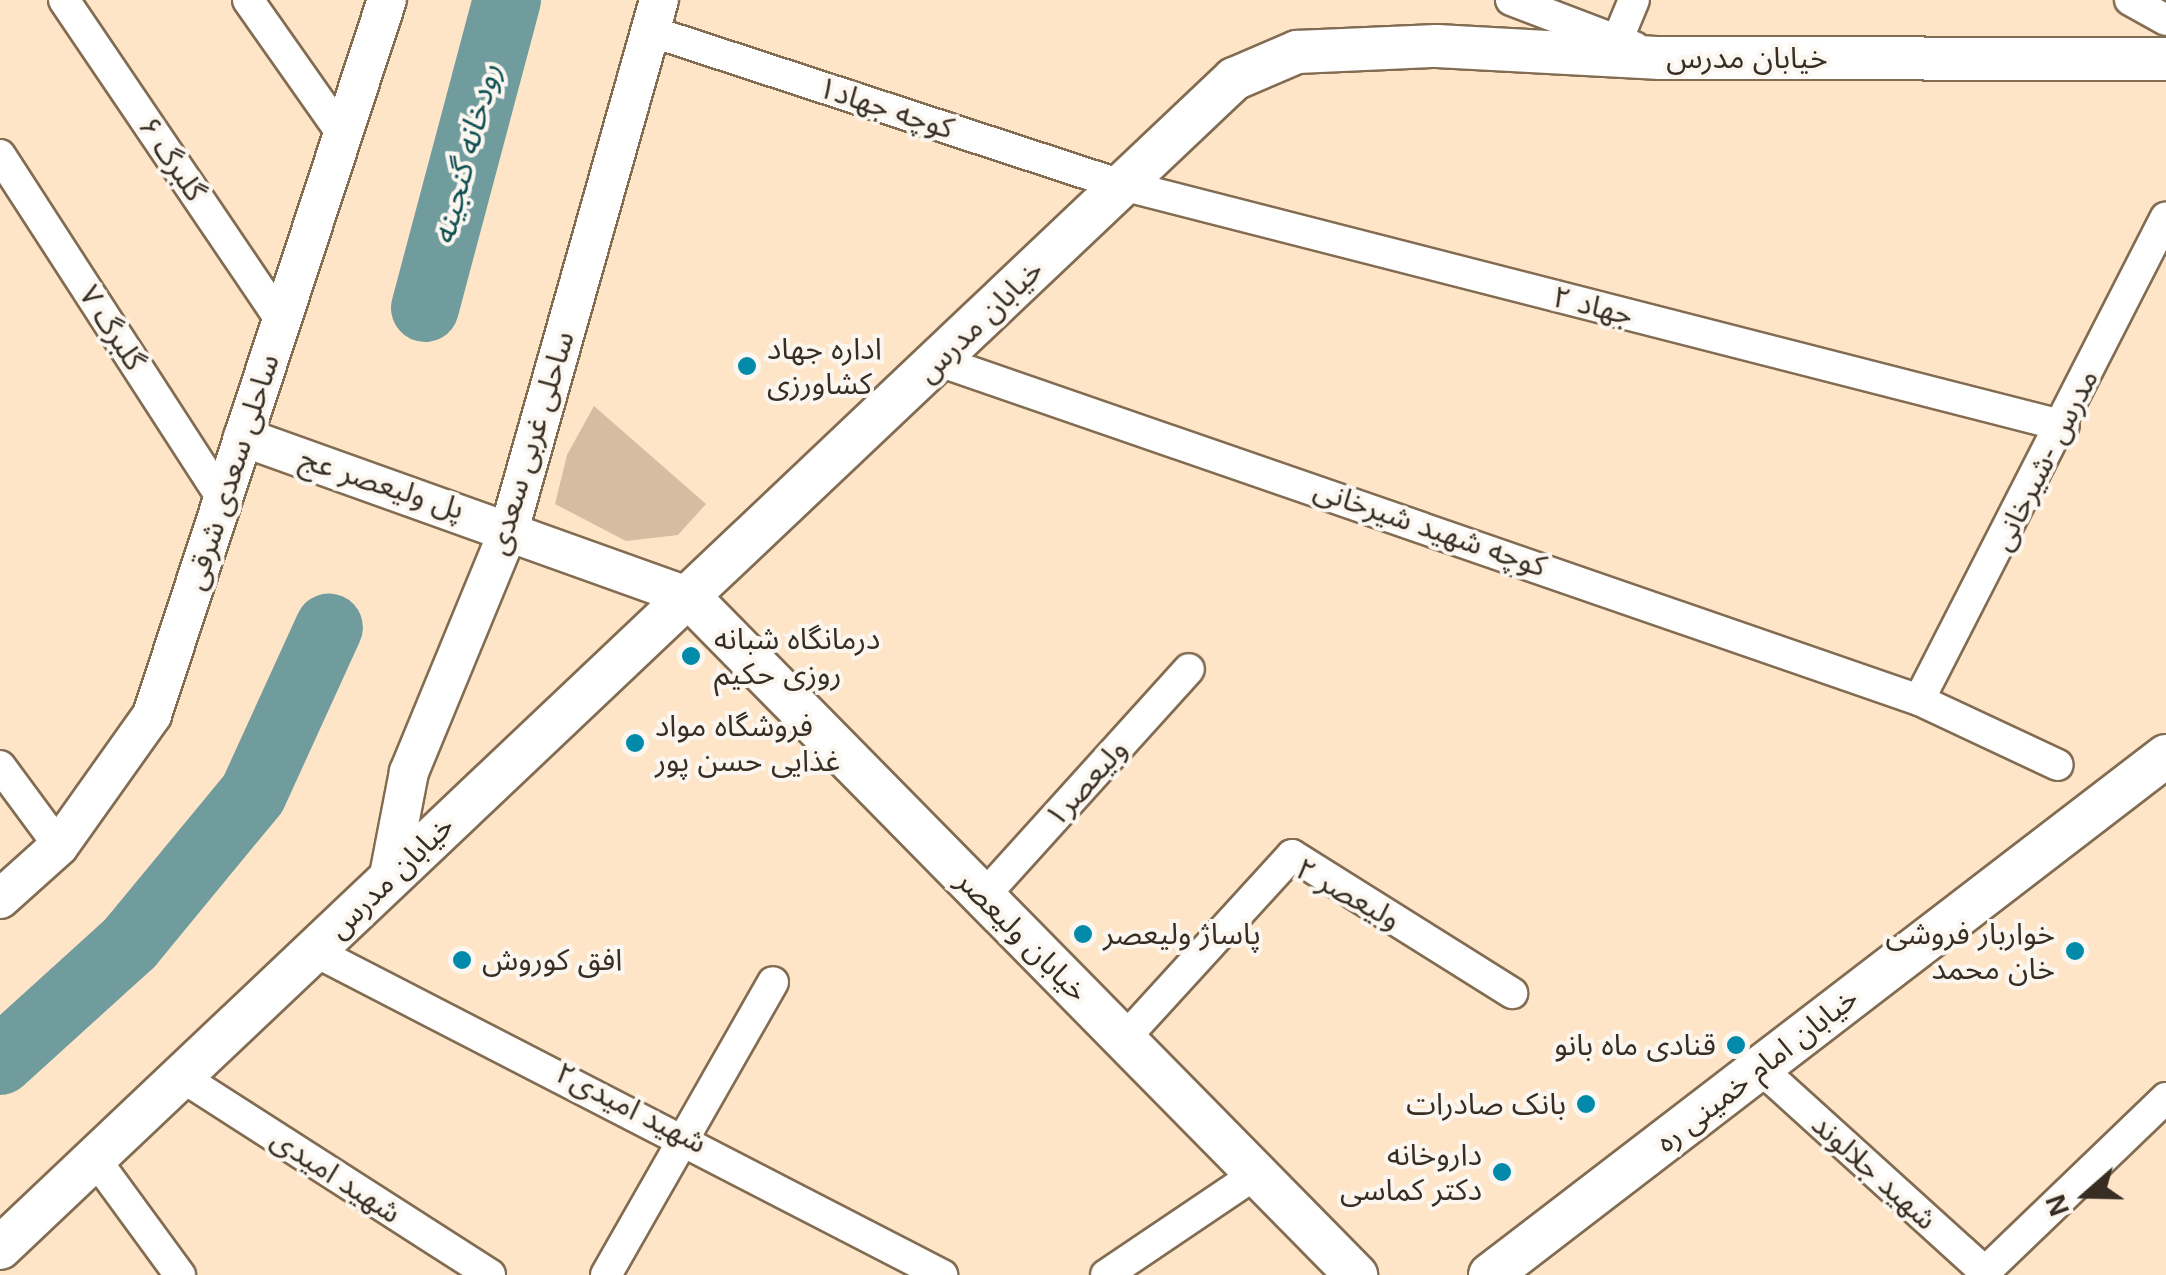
<!DOCTYPE html>
<meta charset="utf-8">
<style>
body{margin:0}
#map{position:relative;width:2166px;height:1275px;overflow:hidden;background:#ffe5c8;font-family:Helvetica,"Noto Sans Arabic",sans-serif}
div>[style]{position:absolute}
[style*='--x']{left:calc(var(--x)*1px);top:calc(var(--y)*1px);width:calc(var(--w)*1px);rotate:calc(var(--a)*1deg)}
.river>*{height:68px;margin:-34px;padding:0 34px;transform-origin:34px;border-radius:34px;background:#719c9d}
.building>*{inset:0;background:#d5bda1}
.roads{filter:drop-shadow(2px 0 #826c52) drop-shadow(-2px 0 #826c52) drop-shadow(0 2px #826c52) drop-shadow(0 -2px #826c52)}
.minor>*{height:30px;margin:-15px;padding:0 15px;transform-origin:15px;border-radius:15px;background:#fff}
.tertiary>*{height:38px;margin:-19px;padding:0 19px;transform-origin:19px;border-radius:19px;background:#fff}
.secondary>*{height:42px;margin:-21px;padding:0 21px;transform-origin:21px;border-radius:21px;background:#fff}
.dots>*{width:28px;height:28px;translate:-50% -50%;box-sizing:border-box;border:5px solid #fbf6f0;border-radius:50%}
span{translate:-50% -50%;white-space:nowrap;text-align:center;line-height:1.15;-webkit-text-stroke:8px #fbf6f0;paint-order:stroke}
.street-label{font-size:30px;color:#372d22}
.poi-label{font-size:30px;color:#372d22}
.left{translate:0 -50%;text-align:left}
.right{translate:-100% -50%;text-align:right}
.water-label{font-size:32px;color:#115153;font-style:italic}
.north{position:absolute;left:2036px;top:1145px;width:100px;height:100px;-webkit-text-stroke:8px #fbf6f0;paint-order:stroke;rotate:250deg;font-size:28px;font-weight:700;line-height:40px;text-align:center;color:#372d22}
.north::after{content:'';display:block;margin:auto;width:35px;height:45px;background:#372d22;clip-path:polygon(50% 0,100% 100%,50% 72%,0 100%)}
</style>
<div id="map">
<div class="river">
<i style="--x:425;--y:308;--w:319;--a:-75.1"></i>
<i style="--x:0;--y:1061;--w:176;--a:-42.2"></i>
<i style="--x:130;--y:943;--w:193;--a:-50.5"></i>
<i style="--x:253;--y:794;--w:183;--a:-65.5"></i>
</div>
<div class="building">
<i style="clip-path:polygon(594px 406px,706px 504px,678px 535px,626px 541px,555px 504px,567px 455px)"></i>
</div>
<div class="roads">
<div class="minor">
<i style="--x:64;--y:0;--w:385;--a:55.9"></i>
<i style="--x:248;--y:0;--w:165;--a:54.9"></i>
<i style="--x:1511;--y:0;--w:132;--a:20.9"></i>
<i style="--x:2130;--y:0;--w:41;--a:29.1"></i>
<i style="--x:650;--y:31;--w:496;--a:18.1"></i>
<i style="--x:1122;--y:185;--w:972;--a:14.35"></i>
<i style="--x:1617;--y:41;--w:44;--a:-67.5"></i>
<i style="--x:0;--y:155;--w:411;--a:57.1"></i>
<i style="--x:939;--y:361;--w:1037;--a:19.08"></i>
<i style="--x:1919;--y:700;--w:153;--a:25.1"></i>
<i style="--x:1919;--y:700;--w:542;--a:-62.92"></i>
<i style="--x:0;--y:766;--w:99;--a:53.6"></i>
<i style="--x:983;--y:897;--w:307;--a:-47.9"></i>
<i style="--x:314;--y:951;--w:707;--a:27.29"></i>
<i style="--x:1124;--y:1039;--w:249;--a:-47.6"></i>
<i style="--x:1292;--y:855;--w:260;--a:32.1"></i>
<i style="--x:1760;--y:1068;--w:308;--a:42.2"></i>
<i style="--x:182;--y:1077;--w:366;--a:32.7"></i>
<i style="--x:95;--y:1159;--w:144;--a:53.8"></i>
<i style="--x:1985;--y:1272;--w:251;--a:-43.9"></i>
<i style="--x:606;--y:1275;--w:337;--a:-60.3"></i>
<i style="--x:1106;--y:1275;--w:181;--a:-34"></i>
</div>
<div class="tertiary">
<i style="--x:243;--y:437;--w:473;--a:19.7"></i>
<i style="--x:388;--y:881;--w:111;--a:-79.1"></i>
<i style="--x:409;--y:772;--w:265;--a:-67.6"></i>
<i style="--x:510;--y:527;--w:548;--a:-74.21"></i>
<i style="--x:0;--y:899;--w:79;--a:-41.9"></i>
<i style="--x:59;--y:846;--w:161;--a:-54.6"></i>
<i style="--x:152;--y:715;--w:753;--a:-71.81"></i>
</div>
<div class="secondary">
<i style="--x:688;--y:596;--w:953;--a:45.47"></i>
<i style="--x:0;--y:1248;--w:1700;--a:-43.45"></i>
<i style="--x:1234;--y:79;--w:69;--a:-23.2"></i>
<i style="--x:1297;--y:52;--w:140;--a:-2.5"></i>
<i style="--x:1437;--y:46;--w:224;--a:3.1"></i>
<i style="--x:1661;--y:58;--w:505;--a:0.11"></i>
<i style="--x:1490;--y:1275;--w:852;--a:-37.52"></i>
</div>
</div>
<div class="dots">
<i style="left:747px;top:366px;background:#018aaa"></i>
<i style="left:691px;top:656px;background:#018aaa"></i>
<i style="left:635px;top:743px;background:#018aaa"></i>
<i style="left:1083px;top:934px;background:#018aaa"></i>
<i style="left:2075px;top:951px;background:#018aaa"></i>
<i style="left:462px;top:960px;background:#018aaa"></i>
<i style="left:1736px;top:1045px;background:#018aaa"></i>
<i style="left:1586px;top:1104px;background:#018aaa"></i>
<i style="left:1502px;top:1172px;background:#018aaa"></i>
</div>
<div class="street-label">
<span style="left:1747px;top:58px">خیابان مدرس</span>
<span style="left:886px;top:108px;rotate:18deg">کوچه جهاد۱</span>
<span style="left:172px;top:159px;rotate:56deg">گلبرگ ۶</span>
<span style="left:1593px;top:306px;rotate:14deg">جهاد ۲</span>
<span style="left:980px;top:321px;rotate:-44deg">خیابان مدرس</span>
<span style="left:112px;top:328px;rotate:57deg">گلبرگ ۷</span>
<span style="left:531px;top:443px;rotate:-73deg">ساحلی غربی سعدی</span>
<span style="left:2045px;top:460px;rotate:-63deg">مدرس -شیرخانی</span>
<span style="left:232px;top:472px;rotate:-72deg">ساحلی سعدی شرقی</span>
<span style="left:382px;top:484px;rotate:18deg">پل ولیعصر عج</span>
<span style="left:1430px;top:528px;rotate:19deg">کوچه شهید شیرخانی</span>
<span style="left:1086px;top:783px;rotate:-48deg">ولیعصر۱</span>
<span style="left:391px;top:877px;rotate:-44deg">خیابان مدرس</span>
<span style="left:1348px;top:894px;rotate:29deg">ولیعصر ۲</span>
<span style="left:1022px;top:936px;rotate:45deg">خیابان ولیعصر</span>
<span style="left:1757px;top:1070px;rotate:-38deg">خیابان امام خمینی ره</span>
<span style="left:631px;top:1108px;rotate:27deg">شهید امیدی۲</span>
<span style="left:1874px;top:1172px;rotate:42deg">شهید جلالوند</span>
<span style="left:336px;top:1176px;rotate:33deg">شهید امیدی</span>
</div>
<div class="poi-label">
<span class="left" style="left:767px;top:366px">اداره جهاد<br>کشاورزی</span>
<span class="left" style="left:714px;top:656px">درمانگاه شبانه<br>روزی حکیم</span>
<span class="left" style="left:655px;top:743px">فروشگاه مواد<br>غذایی حسن پور</span>
<span class="left" style="left:1103px;top:934px">پاساژ ولیعصر</span>
<span class="right" style="left:2055px;top:951px">خواربار فروشی<br>خان محمد</span>
<span class="left" style="left:482px;top:960px">افق کوروش</span>
<span class="right" style="left:1716px;top:1045px">قنادی ماه بانو</span>
<span class="right" style="left:1566px;top:1104px">بانک صادرات</span>
<span class="right" style="left:1482px;top:1172px">داروخانه<br>دکتر کماسی</span>
</div>
<div class="water-label">
<span style="left:466px;top:154px;rotate:-75deg">رودخانه گنجینه</span>
</div>
<div class="north">N</div>
</div>
